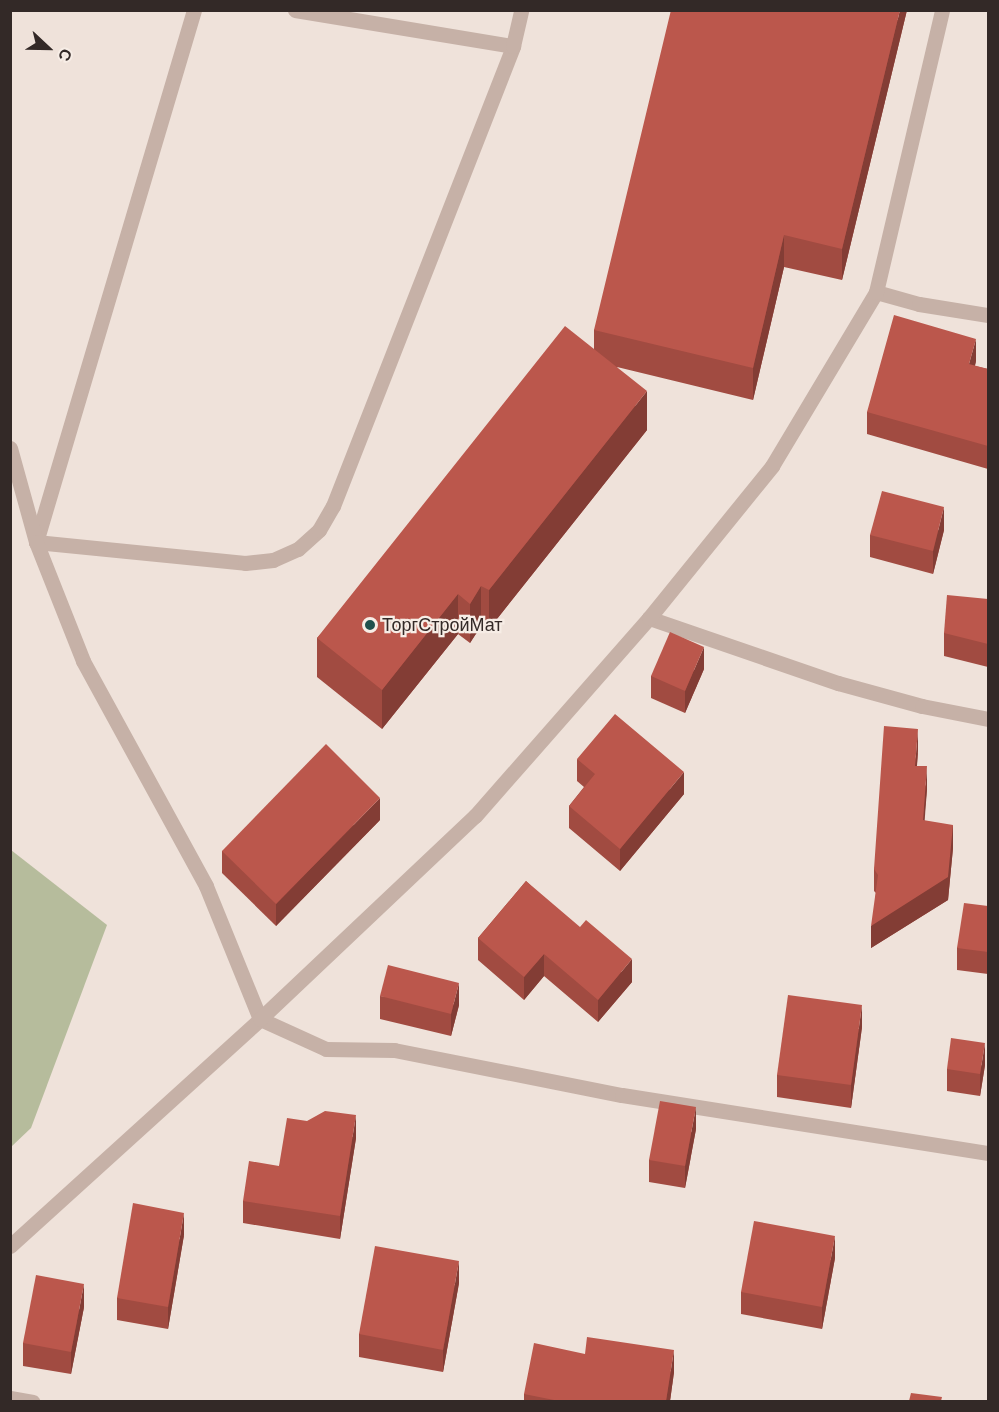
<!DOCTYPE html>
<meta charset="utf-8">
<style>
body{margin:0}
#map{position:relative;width:999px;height:1412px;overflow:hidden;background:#efe2da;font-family:"Work Sans",sans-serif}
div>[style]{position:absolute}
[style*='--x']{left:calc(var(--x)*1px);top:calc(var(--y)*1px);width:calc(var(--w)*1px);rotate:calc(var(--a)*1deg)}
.green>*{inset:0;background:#b6bc9c}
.lane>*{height:15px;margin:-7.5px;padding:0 7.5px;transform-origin:7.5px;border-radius:7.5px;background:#c6b1a7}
.wall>*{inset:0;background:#a14b41}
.shaded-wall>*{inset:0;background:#833d35}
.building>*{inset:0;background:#bb574c}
.dots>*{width:16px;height:16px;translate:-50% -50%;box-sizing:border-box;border:3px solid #f7ede6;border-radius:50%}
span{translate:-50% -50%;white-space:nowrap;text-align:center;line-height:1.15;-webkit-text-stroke:4.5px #f7ede6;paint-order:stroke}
.poi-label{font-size:18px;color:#332927}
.left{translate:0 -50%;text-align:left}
.frame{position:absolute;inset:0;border:12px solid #332927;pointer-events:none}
.north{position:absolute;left:18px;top:18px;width:60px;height:60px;-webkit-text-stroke:4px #f7ede6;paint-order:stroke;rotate:112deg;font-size:16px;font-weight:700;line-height:24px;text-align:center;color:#332927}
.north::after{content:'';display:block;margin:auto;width:21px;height:27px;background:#332927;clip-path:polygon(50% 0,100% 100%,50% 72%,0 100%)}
</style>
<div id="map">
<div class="green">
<i style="clip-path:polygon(11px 850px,107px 925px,31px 1128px,11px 1147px)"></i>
</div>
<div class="lane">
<i style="--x:194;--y:10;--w:555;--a:106.54"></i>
<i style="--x:36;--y:542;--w:210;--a:5.7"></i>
<i style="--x:245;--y:563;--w:28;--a:-6"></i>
<i style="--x:273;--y:560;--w:27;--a:-24"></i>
<i style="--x:298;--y:549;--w:28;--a:-42"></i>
<i style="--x:319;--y:530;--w:28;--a:-60"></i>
<i style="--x:333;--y:506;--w:494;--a:-68.6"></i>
<i style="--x:295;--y:10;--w:221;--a:9.4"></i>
<i style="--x:513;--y:46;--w:37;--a:-77"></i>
<i style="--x:876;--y:292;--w:45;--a:15.6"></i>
<i style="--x:919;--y:304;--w:70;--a:9.1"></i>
<i style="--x:10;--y:448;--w:98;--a:74.5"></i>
<i style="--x:36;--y:542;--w:128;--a:68.4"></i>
<i style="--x:83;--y:661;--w:256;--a:61.3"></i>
<i style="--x:206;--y:886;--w:144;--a:67.9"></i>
<i style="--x:260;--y:1019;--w:72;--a:24.4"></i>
<i style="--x:326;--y:1049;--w:68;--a:0.8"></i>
<i style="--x:394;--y:1050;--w:232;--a:11.2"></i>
<i style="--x:622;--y:1095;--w:371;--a:9"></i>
<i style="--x:649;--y:618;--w:200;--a:19"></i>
<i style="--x:838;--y:683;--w:87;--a:15.3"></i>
<i style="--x:922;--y:706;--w:67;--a:11.1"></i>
<i style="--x:10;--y:1246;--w:338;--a:-42.2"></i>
<i style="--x:260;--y:1019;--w:296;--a:-43.4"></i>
<i style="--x:475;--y:816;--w:264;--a:-48.7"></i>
<i style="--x:649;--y:618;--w:196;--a:-51"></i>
<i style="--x:772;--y:466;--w:203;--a:-59.1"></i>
<i style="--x:876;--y:292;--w:290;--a:-76.8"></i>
<i style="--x:10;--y:1398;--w:23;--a:10"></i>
</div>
<div class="wall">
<i style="clip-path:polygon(907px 10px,842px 280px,784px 267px,753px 400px,617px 367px,647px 430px,489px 629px,481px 626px,470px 643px,458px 634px,382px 729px,317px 677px,317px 638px,594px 349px,594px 330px)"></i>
<i style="clip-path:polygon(976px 361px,975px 366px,988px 369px,988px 469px,867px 434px,867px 412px)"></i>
<i style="clip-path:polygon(944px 530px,933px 574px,870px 557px,870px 535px)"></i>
<i style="clip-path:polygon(988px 599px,988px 667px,944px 656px,944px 633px)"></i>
<i style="clip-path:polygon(704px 669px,685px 713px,651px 698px,651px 676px)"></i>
<i style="clip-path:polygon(918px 751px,917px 766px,927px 789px,924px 820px,953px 848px,948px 900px,871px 948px,876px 893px,874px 891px,874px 869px)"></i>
<i style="clip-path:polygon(577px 759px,684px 794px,620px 871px,569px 828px,569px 806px,584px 787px,577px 781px)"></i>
<i style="clip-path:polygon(380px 820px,276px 926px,222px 873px,222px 851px)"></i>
<i style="clip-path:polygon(526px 881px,632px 982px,598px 1022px,544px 976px,524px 1000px,478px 960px,478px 938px)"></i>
<i style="clip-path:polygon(988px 906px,988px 974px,957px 970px,957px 948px)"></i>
<i style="clip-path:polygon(380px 996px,459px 1005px,451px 1036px,380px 1019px)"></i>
<i style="clip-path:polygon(862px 1027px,851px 1108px,777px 1097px,777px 1075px)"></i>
<i style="clip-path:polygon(985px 1065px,980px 1096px,947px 1091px,947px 1069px)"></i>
<i style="clip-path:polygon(307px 1121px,356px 1138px,340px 1239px,243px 1223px,243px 1201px,279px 1166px)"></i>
<i style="clip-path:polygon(696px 1129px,685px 1188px,649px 1182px,649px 1160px)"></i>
<i style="clip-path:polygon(184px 1235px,168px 1329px,117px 1320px,117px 1298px)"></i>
<i style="clip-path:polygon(835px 1258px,822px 1329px,741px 1314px,741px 1292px)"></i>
<i style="clip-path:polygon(459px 1283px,443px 1372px,359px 1357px,359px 1334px)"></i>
<i style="clip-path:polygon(84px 1307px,71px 1374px,23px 1366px,23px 1343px)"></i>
<i style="clip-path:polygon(585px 1354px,674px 1372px,670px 1401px,524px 1401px,524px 1394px)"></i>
</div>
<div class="shaded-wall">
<i style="clip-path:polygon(900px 10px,907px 10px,842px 280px,842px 249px)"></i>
<i style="clip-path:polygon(784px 235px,784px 267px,753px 400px,753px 368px)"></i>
<i style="clip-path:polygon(976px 339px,976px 361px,969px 387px,969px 364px)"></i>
<i style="clip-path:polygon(647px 391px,647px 430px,489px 629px,489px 590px)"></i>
<i style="clip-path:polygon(944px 507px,944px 530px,933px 574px,933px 551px)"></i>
<i style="clip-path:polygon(481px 586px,481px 626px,470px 643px,470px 604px)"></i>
<i style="clip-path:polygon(458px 594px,458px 634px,382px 729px,382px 690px)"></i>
<i style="clip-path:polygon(704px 647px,704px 669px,685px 713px,685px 691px)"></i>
<i style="clip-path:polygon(918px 729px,918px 751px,915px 788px,915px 766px)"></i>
<i style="clip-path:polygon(927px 766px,927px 789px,923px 842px,923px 820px)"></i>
<i style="clip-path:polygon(684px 772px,684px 794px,620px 871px,620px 849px)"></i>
<i style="clip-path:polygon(380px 798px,380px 820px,276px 926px,276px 904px)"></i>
<i style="clip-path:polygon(953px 825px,953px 848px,948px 900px,871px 948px,871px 926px)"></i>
<i style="clip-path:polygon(544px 954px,544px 976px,524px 1000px,524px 977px)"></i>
<i style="clip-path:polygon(632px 959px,632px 982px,598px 1022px,598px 1000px)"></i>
<i style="clip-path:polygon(459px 983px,459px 1005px,451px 1036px,451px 1014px)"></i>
<i style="clip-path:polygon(862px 1005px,862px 1027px,851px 1108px,851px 1085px)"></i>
<i style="clip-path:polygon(985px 1043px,985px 1065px,980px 1096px,980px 1074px)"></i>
<i style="clip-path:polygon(696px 1107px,696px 1129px,685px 1188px,685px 1166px)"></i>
<i style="clip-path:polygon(356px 1115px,356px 1138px,340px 1239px,340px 1216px)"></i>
<i style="clip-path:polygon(184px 1213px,184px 1235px,168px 1329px,168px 1307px)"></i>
<i style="clip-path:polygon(835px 1236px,835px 1258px,822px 1329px,822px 1307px)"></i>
<i style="clip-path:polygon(459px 1261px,459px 1283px,443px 1372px,443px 1350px)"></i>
<i style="clip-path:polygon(84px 1284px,84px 1307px,71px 1374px,71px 1352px)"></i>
<i style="clip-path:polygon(674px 1350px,674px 1372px,670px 1401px,666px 1401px)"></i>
</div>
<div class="building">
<i style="clip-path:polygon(671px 10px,900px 10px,842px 249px,784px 235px,753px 368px,594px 330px)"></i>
<i style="clip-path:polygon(894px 315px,976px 339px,969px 364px,988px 369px,988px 446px,867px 412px)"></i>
<i style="clip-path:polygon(565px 326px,647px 391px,489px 590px,481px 586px,470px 604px,458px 594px,382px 690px,317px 638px)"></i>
<i style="clip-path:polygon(882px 491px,944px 507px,933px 551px,870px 535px)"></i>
<i style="clip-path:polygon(947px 595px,988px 599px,988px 644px,944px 633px)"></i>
<i style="clip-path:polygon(670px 632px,704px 647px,685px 691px,651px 676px)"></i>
<i style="clip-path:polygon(615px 714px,684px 772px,620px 849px,569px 806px,595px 774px,577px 759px)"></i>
<i style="clip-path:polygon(884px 726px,918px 729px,915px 766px,927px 766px,923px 820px,953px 825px,948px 877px,871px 926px,878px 875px,874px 869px)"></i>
<i style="clip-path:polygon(326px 744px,380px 798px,276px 904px,222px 851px)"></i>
<i style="clip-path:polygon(526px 881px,580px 927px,586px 920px,632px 959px,598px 1000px,544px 954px,524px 977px,478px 938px)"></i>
<i style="clip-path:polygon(964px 903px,988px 906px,988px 952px,957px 948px)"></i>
<i style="clip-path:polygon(388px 965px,459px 983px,451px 1014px,380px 996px)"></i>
<i style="clip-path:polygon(788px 995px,862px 1005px,851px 1085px,777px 1075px)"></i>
<i style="clip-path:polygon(951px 1038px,985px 1043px,980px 1074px,947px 1069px)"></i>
<i style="clip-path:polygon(660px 1101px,696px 1107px,685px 1166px,649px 1160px)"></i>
<i style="clip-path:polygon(325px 1111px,356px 1115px,340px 1216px,243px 1201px,249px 1161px,279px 1166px,287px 1118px,307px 1121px)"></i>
<i style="clip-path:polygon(133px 1203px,184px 1213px,168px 1307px,117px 1298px)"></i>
<i style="clip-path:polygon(754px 1221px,835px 1236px,822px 1307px,741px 1292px)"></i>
<i style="clip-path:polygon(375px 1246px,459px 1261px,443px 1350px,359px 1334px)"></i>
<i style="clip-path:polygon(36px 1275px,84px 1284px,71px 1352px,23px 1343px)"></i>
<i style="clip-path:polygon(587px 1337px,674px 1350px,666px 1401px,559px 1401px,524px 1394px,534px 1343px,585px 1354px)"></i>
<i style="clip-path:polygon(911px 1393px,942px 1397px,941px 1401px,909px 1401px)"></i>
</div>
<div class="dots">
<i style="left:370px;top:625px;background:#20504d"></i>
</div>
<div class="poi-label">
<span class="left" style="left:382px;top:625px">ТоргСтройМат</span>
</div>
<div class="frame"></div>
<div class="north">С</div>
</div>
